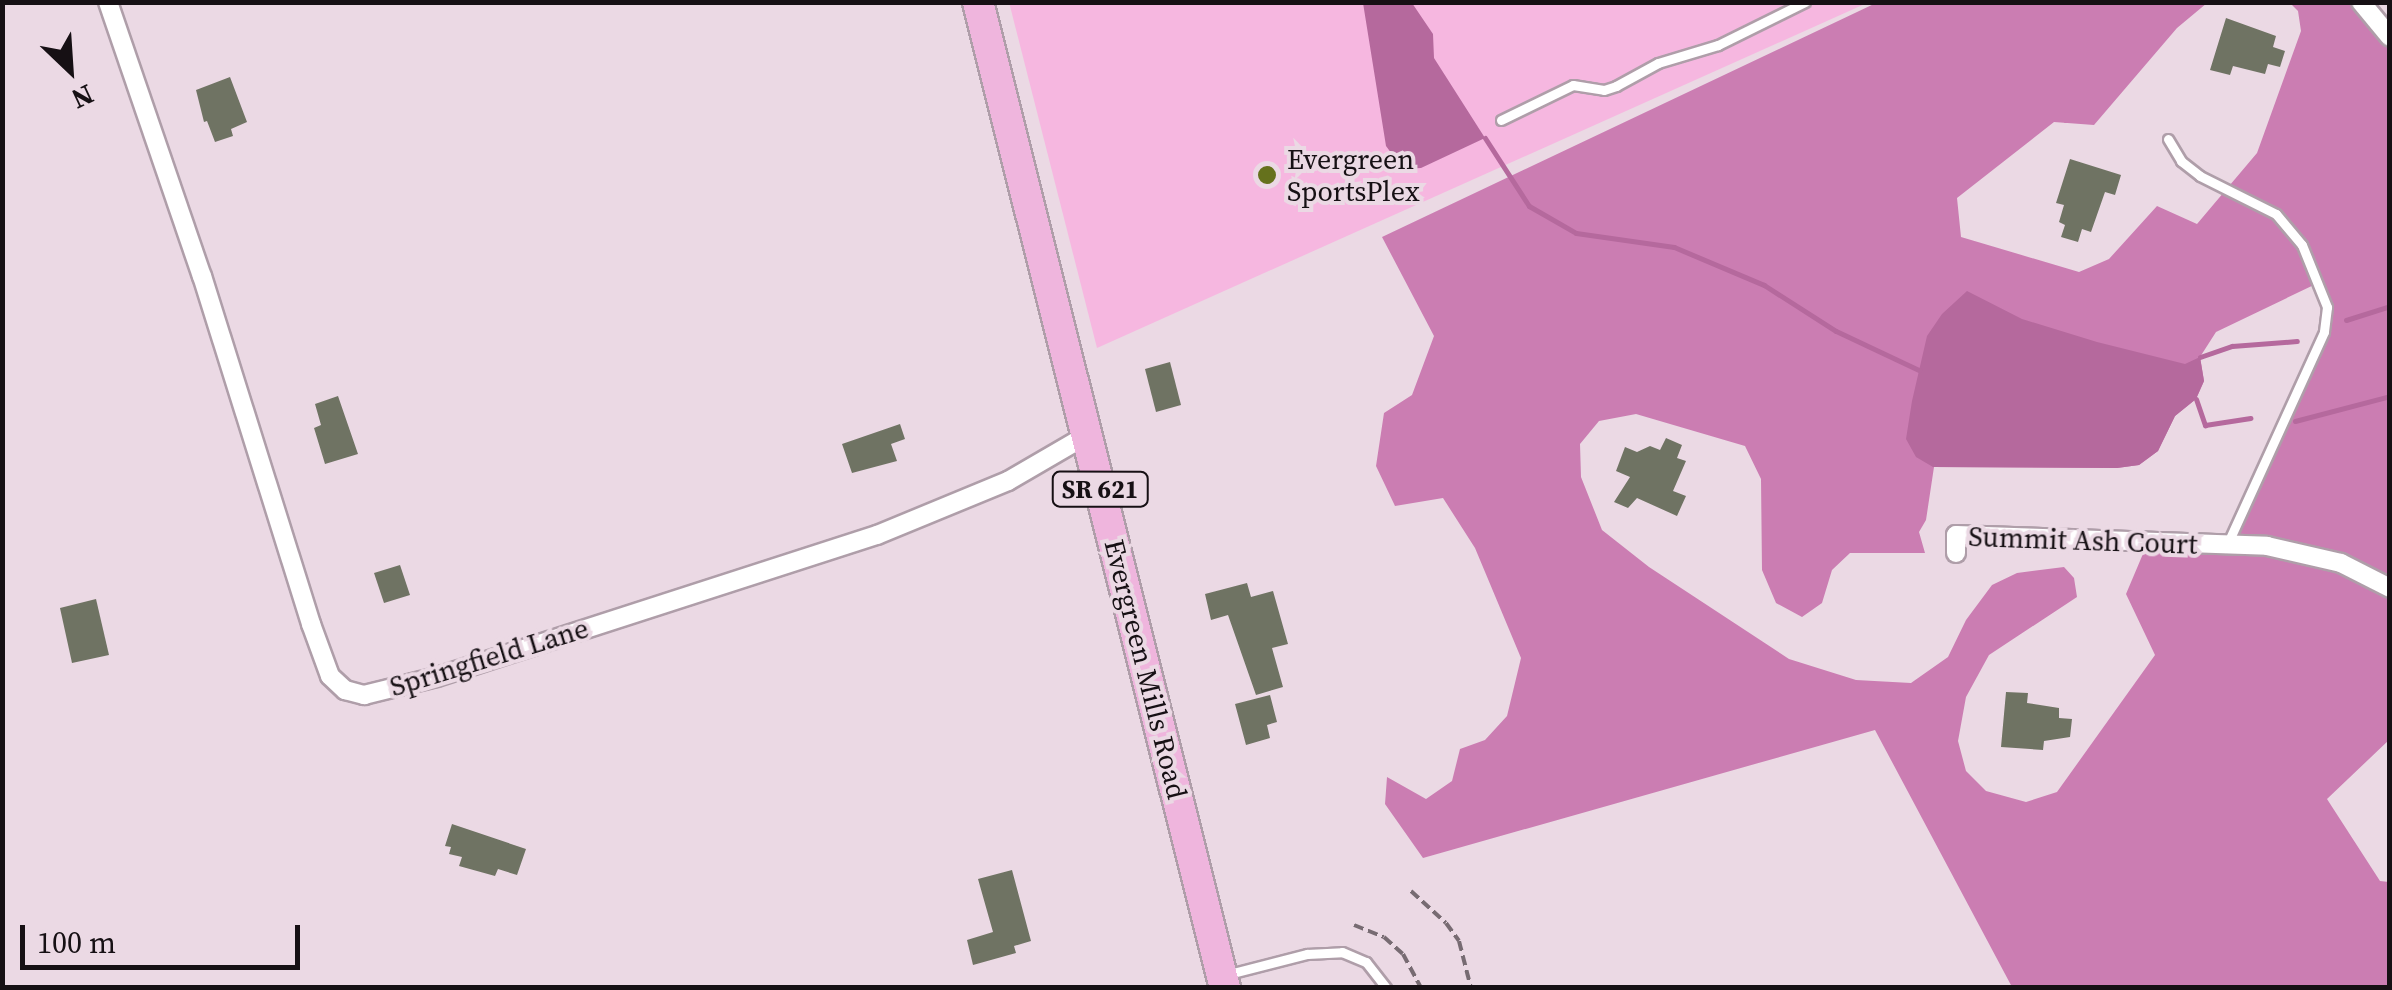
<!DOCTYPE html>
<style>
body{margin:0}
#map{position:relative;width:2392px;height:990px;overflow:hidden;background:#ebd9e4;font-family:"Source Serif 4",serif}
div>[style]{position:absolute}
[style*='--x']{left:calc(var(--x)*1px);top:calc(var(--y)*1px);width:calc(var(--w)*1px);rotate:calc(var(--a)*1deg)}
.green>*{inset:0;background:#f6b7e0}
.forest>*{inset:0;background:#cb7db2}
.water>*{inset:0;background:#b5699d}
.stream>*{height:5px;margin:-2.5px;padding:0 2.5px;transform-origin:2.5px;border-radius:2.5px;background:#b5699d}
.building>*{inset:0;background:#6f7363}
.path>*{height:4px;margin-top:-2px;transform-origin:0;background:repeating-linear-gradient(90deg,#776b72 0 10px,transparent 0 15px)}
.roads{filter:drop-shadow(2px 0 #af9ea9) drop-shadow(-2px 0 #af9ea9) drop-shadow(0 2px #af9ea9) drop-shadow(0 -2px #af9ea9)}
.service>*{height:9px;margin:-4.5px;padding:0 4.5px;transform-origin:4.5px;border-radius:4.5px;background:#fff}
.minor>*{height:18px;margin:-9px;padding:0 9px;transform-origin:9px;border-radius:9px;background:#fff}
.primary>*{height:30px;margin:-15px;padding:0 15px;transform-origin:15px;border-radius:15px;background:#efb5dd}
.dots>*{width:28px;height:28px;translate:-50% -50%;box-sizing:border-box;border:5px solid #ebd9e4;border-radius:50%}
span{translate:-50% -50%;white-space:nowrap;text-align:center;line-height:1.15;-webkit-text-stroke:8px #ebd9e4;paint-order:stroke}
.shield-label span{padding:2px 8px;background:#ebd9e4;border:2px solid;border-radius:8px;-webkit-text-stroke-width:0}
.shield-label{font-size:25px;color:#161014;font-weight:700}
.poi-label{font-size:28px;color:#161014}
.left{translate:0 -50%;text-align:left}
.street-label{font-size:28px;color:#161014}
.frame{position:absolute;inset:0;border:5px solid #161014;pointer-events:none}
.north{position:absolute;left:20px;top:20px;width:100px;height:100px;-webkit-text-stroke:8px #ebd9e4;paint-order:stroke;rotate:155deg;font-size:28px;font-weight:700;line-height:40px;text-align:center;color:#161014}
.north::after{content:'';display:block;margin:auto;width:35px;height:45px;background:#161014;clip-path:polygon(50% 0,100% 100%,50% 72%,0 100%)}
.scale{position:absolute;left:20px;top:925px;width:280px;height:45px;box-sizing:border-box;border:5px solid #161014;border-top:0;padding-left:12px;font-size:30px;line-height:35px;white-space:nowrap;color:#161014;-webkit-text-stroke:8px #ebd9e4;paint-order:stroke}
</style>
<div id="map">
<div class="green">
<i style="clip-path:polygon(1009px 2px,1867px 3px,1097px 348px)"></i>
</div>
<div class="forest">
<i style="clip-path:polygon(evenodd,1876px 3px,2207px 3px,2177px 28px,2094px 125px,2054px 122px,1957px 198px,1961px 237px,2079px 272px,2109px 259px,2157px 206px,2197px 224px,2257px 153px,2301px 31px,2298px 11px,2290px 3px,2357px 3px,2390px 38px,2390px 739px,2327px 799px,2380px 881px,2389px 882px,2389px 987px,2012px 987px,1875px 730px,1423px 858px,1385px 804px,1387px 777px,1426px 799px,1452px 781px,1460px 749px,1485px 740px,1507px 716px,1521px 658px,1475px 548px,1443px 498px,1395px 506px,1376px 466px,1384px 413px,1412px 395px,1434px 336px,1382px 237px,1876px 3px,2318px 283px,2327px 307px,2324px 332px,2228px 544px,2148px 542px,2126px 594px,2155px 655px,2057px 792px,2026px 802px,1986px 791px,1966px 771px,1958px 741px,1966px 697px,1989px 655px,2077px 597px,2074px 578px,2064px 567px,2017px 573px,1992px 585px,1966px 620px,1948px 657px,1911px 683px,1856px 680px,1789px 659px,1649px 567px,1602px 530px,1581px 477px,1580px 444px,1599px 421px,1636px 414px,1745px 446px,1761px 479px,1762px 570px,1776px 603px,1802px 617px,1822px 603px,1832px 570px,1850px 553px,1925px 553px,1919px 532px,1926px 520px,1934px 467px,2117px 468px,2139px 465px,2158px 451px,2175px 416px,2196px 399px,2204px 381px,2200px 357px,2216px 332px,2318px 283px)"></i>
</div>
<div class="water">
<i style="clip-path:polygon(1363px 3px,1412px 3px,1433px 34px,1434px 58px,1485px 138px,1421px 168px,1403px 169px,1386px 146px)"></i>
<i style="clip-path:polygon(1967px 291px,2022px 319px,2097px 342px,2185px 364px,2200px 357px,2204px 381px,2196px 399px,2175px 416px,2158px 451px,2139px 465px,2117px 468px,1933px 467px,1916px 457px,1906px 439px,1912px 401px,1927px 336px,1942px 314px)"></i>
</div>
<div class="stream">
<i style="--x:1485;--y:138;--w:81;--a:57.1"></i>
<i style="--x:1529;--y:206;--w:54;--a:29.9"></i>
<i style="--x:1576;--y:233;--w:99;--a:8.1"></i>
<i style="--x:1674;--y:247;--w:98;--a:22.9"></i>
<i style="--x:1764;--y:285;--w:85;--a:32.6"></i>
<i style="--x:1836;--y:331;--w:92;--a:25.2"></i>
<i style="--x:2346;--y:320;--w:46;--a:-17.7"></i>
<i style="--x:2200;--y:357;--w:34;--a:-19"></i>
<i style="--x:2232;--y:346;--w:65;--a:-4.4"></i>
<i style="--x:2196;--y:399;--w:28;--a:71"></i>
<i style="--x:2205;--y:425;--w:46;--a:-8.8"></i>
<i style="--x:2295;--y:421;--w:98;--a:-14.7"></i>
</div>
<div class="building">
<i style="clip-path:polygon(2226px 18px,2276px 36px,2273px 47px,2285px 51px,2280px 67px,2268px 64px,2265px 74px,2233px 66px,2230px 75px,2210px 70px)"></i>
<i style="clip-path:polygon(230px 77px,247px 122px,231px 129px,233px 136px,215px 142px,207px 121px,204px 122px,196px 90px)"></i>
<i style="clip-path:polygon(2070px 159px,2121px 175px,2115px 195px,2105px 192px,2091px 232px,2082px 229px,2078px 242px,2061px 237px,2065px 225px,2059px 222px,2064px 205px,2056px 203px)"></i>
<i style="clip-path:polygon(1170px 362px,1181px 405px,1156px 412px,1145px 369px)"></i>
<i style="clip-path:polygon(338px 396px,358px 454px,325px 464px,314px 428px,321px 425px,315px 404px)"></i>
<i style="clip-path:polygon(900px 424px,905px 439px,891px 444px,897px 461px,852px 473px,842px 444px)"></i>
<i style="clip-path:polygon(1666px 438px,1682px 445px,1677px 458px,1686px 461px,1673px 491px,1686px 496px,1677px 516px,1637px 498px,1628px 508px,1614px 502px,1630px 477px,1616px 471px,1625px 447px,1637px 452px,1650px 446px,1660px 450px)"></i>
<i style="clip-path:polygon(400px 565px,410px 595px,384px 603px,374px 573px)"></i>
<i style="clip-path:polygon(1247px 583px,1251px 597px,1273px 591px,1288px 644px,1272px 648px,1283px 687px,1256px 695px,1228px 615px,1211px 620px,1205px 594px)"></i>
<i style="clip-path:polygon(96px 599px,109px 655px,72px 663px,60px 608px)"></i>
<i style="clip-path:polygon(2006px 692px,2028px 693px,2027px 703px,2059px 708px,2059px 718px,2072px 719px,2070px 737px,2044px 741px,2043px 750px,2001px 747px)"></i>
<i style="clip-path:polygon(1270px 695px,1277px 722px,1267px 725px,1270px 738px,1246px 745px,1235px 704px)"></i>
<i style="clip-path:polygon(452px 824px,526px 849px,517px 875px,498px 869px,495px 876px,459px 866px,462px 857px,449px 854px,451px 847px,445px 846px)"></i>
<i style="clip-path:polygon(1012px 870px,1031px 941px,1014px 946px,1016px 953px,973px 965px,967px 940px,993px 932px,978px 879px)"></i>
</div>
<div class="path">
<i style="--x:1411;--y:891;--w:47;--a:42.4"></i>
<i style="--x:1446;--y:923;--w:22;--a:54"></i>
<i style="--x:1459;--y:941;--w:49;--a:75.7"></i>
<i style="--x:1354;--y:925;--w:32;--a:22"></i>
<i style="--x:1384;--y:937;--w:25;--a:42"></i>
<i style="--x:1403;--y:954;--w:38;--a:62"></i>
</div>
<div class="roads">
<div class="service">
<i style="--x:1501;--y:120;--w:80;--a:-25.9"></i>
<i style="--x:1573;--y:85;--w:31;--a:9"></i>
<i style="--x:1604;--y:90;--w:13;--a:-18"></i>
<i style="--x:1616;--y:86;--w:48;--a:-28.7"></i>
<i style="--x:1658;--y:63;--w:63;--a:-16.7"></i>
<i style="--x:1718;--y:45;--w:97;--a:-26.3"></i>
<i style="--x:2168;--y:139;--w:26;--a:59"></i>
<i style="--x:2181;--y:161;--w:24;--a:38"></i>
<i style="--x:2200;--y:176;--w:85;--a:26.6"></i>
<i style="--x:2276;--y:214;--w:40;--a:50"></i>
<i style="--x:2302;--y:245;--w:67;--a:68"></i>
<i style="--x:2327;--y:307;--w:25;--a:97"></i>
<i style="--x:2324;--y:332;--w:234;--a:114.5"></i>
<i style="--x:1225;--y:975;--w:85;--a:-14.4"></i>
<i style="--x:1307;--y:954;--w:35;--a:-3"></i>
<i style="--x:1342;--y:952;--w:26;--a:23"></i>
<i style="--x:1366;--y:962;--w:33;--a:52"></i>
</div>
<div class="minor">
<i style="--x:108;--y:2;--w:290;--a:71.1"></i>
<i style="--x:202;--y:276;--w:365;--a:72.6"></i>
<i style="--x:311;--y:624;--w:55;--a:69.9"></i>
<i style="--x:330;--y:676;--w:21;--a:43"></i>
<i style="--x:345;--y:690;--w:20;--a:15"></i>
<i style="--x:364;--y:695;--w:75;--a:-13.9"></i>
<i style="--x:437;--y:677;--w:462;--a:-17.9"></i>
<i style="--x:877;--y:535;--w:142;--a:-22.4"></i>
<i style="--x:1008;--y:481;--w:91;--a:-30.2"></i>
<i style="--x:2361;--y:2;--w:45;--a:50.4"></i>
<i style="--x:1956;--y:553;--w:18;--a:-90"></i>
<i style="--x:1956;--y:535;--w:311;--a:2"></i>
<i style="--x:2267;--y:546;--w:76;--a:12.9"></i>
<i style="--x:2341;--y:563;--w:55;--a:27"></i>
</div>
<div class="primary">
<i style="--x:978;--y:2;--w:1016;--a:75.94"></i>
</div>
</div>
<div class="dots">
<i style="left:1267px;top:175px;background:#65711c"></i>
</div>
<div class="shield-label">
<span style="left:1100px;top:489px">SR 621</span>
</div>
<div class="poi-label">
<span class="left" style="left:1287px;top:175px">Evergreen<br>SportsPlex</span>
</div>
<div class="street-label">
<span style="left:2083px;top:540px;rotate:2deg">Summit Ash Court</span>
<span style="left:489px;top:657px;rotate:-17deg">Springfield Lane</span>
<span style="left:1146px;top:669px;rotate:76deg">Evergreen Mills Road</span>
</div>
<div class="frame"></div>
<div class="north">N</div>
<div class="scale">100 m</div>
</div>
